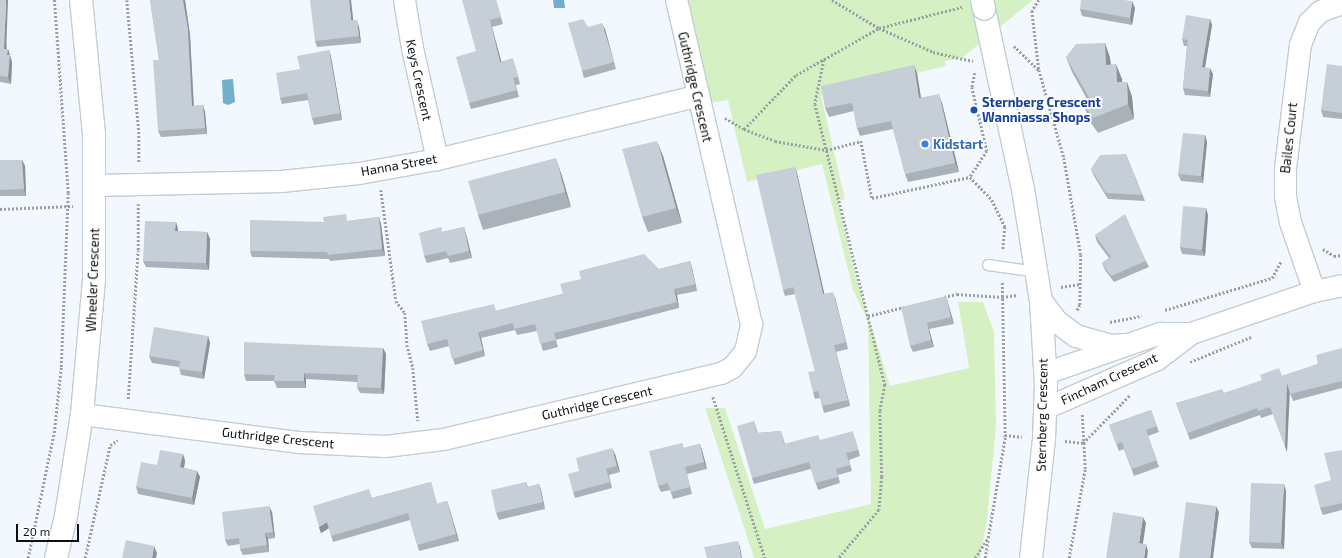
<!DOCTYPE html>
<style>
body{margin:0}
#map{position:relative;width:1342px;height:558px;overflow:hidden;background:#f3f8fe;font-family:"Exo 2",sans-serif}
div>[style]{position:absolute}
[style*='--x']{left:calc(var(--x)*1px);top:calc(var(--y)*1px);width:calc(var(--w)*1px);rotate:calc(var(--a)*1deg)}
.green>*{inset:0;background:#d5f1c3}
.water>*{inset:0;background:#72afca}
.path>*{height:2.5px;margin-top:-1.25px;transform-origin:0;background:repeating-linear-gradient(90deg,#9b9fa4 0 2px,transparent 0 4px)}
.roads{filter:drop-shadow(1px 0 #c3ccd5) drop-shadow(-1px 0 #c3ccd5) drop-shadow(0 1px #c3ccd5) drop-shadow(0 -1px #c3ccd5)}
.service>*{height:10px;margin:-5px;padding:0 5px;transform-origin:5px;border-radius:5px;background:#fff}
.minor>*{height:21px;margin:-10.5px;padding:0 10.5px;transform-origin:10.5px;border-radius:10.5px;background:#fff}
.tertiary>*{height:22px;margin:-11px;padding:0 11px;transform-origin:11px;border-radius:11px;background:#fff}
.bridges{filter:drop-shadow(1px 0 #c3ccd5) drop-shadow(-1px 0 #c3ccd5) drop-shadow(0 1px #c3ccd5) drop-shadow(0 -1px #c3ccd5)}
.tertiary-bridge>*{height:22px;margin:-11px;padding:0 11px;transform-origin:11px;border-radius:11px;background:#fff}
.wall>*{inset:0;background:#aab2b9}
.shaded-wall>*{inset:0;background:#8b9196}
.building>*{inset:0;background:#c6cfd7}
.dots>*{width:11px;height:11px;translate:-50% -50%;box-sizing:border-box;border:2px solid #fff;border-radius:50%}
span{translate:-50% -50%;white-space:nowrap;text-align:center;line-height:1.15;-webkit-text-stroke:3.5px #fff;paint-order:stroke}
.street-label{font-size:13px;color:#0d1013}
.transit-label{font-size:13px;color:#164399;font-weight:700}
.left{translate:0 -50%;text-align:left}
.shop-label{font-size:13px;color:#366cbe;font-weight:700}
.scale{position:absolute;left:16px;top:524px;width:63px;height:18px;box-sizing:border-box;border:2px solid #0d1013;border-top:0;padding-left:5px;font-size:12px;line-height:14px;white-space:nowrap;color:#0d1013;-webkit-text-stroke:3px #fff;paint-order:stroke}
</style>
<div id="map">
<div class="green">
<i style="clip-path:polygon(686px 0,1033px 0,962px 58px,945px 61px,946px 66px,821px 96px,845px 199px,838px 201px,854px 270px,890px 386px,969px 368px,958px 302px,983px 302px,994px 332px,996px 426px,987px 520px,980px 558px,754px 558px,705px 408px,725px 408px,765px 529px,871px 504px,868px 321px,853px 290px,822px 164px,747px 182px,728px 100px,704px 104px)"></i>
</div>
<div class="water">
<i style="clip-path:polygon(553px 0,564px 0,565px 8px,554px 8px)"></i>
<i style="clip-path:polygon(233px 79px,235px 102px,228px 105px,223px 103px,222px 80px)"></i>
</div>
<div class="path">
<i style="--x:127;--y:0;--w:133;--a:84.8"></i>
<i style="--x:139;--y:132;--w:31;--a:90"></i>
<i style="--x:832;--y:0;--w:55;--a:30.8"></i>
<i style="--x:879;--y:28;--w:59;--a:24"></i>
<i style="--x:933;--y:52;--w:41;--a:12.7"></i>
<i style="--x:1039;--y:0;--w:13;--a:122"></i>
<i style="--x:1032;--y:11;--w:59;--a:83.2"></i>
<i style="--x:1014;--y:46;--w:35;--a:44"></i>
<i style="--x:1039;--y:70;--w:91;--a:74.1"></i>
<i style="--x:1064;--y:158;--w:98;--a:80.1"></i>
<i style="--x:1081;--y:255;--w:50;--a:91.1"></i>
<i style="--x:1080;--y:305;--w:7;--a:117"></i>
<i style="--x:824;--y:60;--w:45;--a:101.6"></i>
<i style="--x:815;--y:104;--w:290;--a:76"></i>
<i style="--x:885;--y:385;--w:26;--a:101"></i>
<i style="--x:880;--y:411;--w:66;--a:88.3"></i>
<i style="--x:882;--y:477;--w:33;--a:95"></i>
<i style="--x:879;--y:510;--w:62;--a:129.8"></i>
<i style="--x:975;--y:73;--w:14;--a:102"></i>
<i style="--x:972;--y:87;--w:66;--a:76.8"></i>
<i style="--x:987;--y:151;--w:31;--a:123"></i>
<i style="--x:970;--y:177;--w:32;--a:46"></i>
<i style="--x:992;--y:200;--w:30;--a:64"></i>
<i style="--x:1005;--y:227;--w:24;--a:95"></i>
<i style="--x:725;--y:118;--w:22;--a:30"></i>
<i style="--x:744;--y:129;--w:33;--a:21"></i>
<i style="--x:775;--y:141;--w:52;--a:10"></i>
<i style="--x:826;--y:150;--w:36;--a:-14"></i>
<i style="--x:861;--y:141;--w:58;--a:79.1"></i>
<i style="--x:872;--y:198;--w:100;--a:-12.1"></i>
<i style="--x:744;--y:129;--w:75;--a:-46.1"></i>
<i style="--x:796;--y:75;--w:95;--a:-29.5"></i>
<i style="--x:879;--y:28;--w:86;--a:-14.2"></i>
<i style="--x:381;--y:190;--w:112;--a:82.3"></i>
<i style="--x:396;--y:301;--w:15;--a:53"></i>
<i style="--x:405;--y:313;--w:32;--a:86"></i>
<i style="--x:407;--y:345;--w:24;--a:75"></i>
<i style="--x:413;--y:368;--w:53;--a:84.6"></i>
<i style="--x:0;--y:209;--w:73;--a:-2.4"></i>
<i style="--x:1323;--y:249;--w:13;--a:32"></i>
<i style="--x:1334;--y:256;--w:8;--a:-7"></i>
<i style="--x:1061;--y:287;--w:20;--a:-9"></i>
<i style="--x:944;--y:297;--w:13;--a:-13"></i>
<i style="--x:957;--y:294;--w:45;--a:3.8"></i>
<i style="--x:1002;--y:297;--w:16;--a:-7"></i>
<i style="--x:1165;--y:310;--w:112;--a:-16.7"></i>
<i style="--x:1272;--y:278;--w:19;--a:-62"></i>
<i style="--x:868;--y:316;--w:37;--a:-14"></i>
<i style="--x:1110;--y:322;--w:32;--a:-11"></i>
<i style="--x:1190;--y:362;--w:66;--a:-22.3"></i>
<i style="--x:713;--y:397;--w:169;--a:72.1"></i>
<i style="--x:128;--y:399;--w:149;--a:-86.2"></i>
<i style="--x:138;--y:250;--w:46;--a:-90"></i>
<i style="--x:1005;--y:435;--w:17;--a:7"></i>
<i style="--x:1065;--y:441;--w:18;--a:6"></i>
<i style="--x:1083;--y:443;--w:67;--a:-45.6"></i>
<i style="--x:28;--y:558;--w:128;--a:-78.3"></i>
<i style="--x:54;--y:433;--w:66;--a:-83.9"></i>
<i style="--x:61;--y:367;--w:174;--a:-87.7"></i>
<i style="--x:68;--y:193;--w:194;--a:-94.1"></i>
<i style="--x:85;--y:558;--w:116;--a:-77.5"></i>
<i style="--x:110;--y:445;--w:9;--a:-32"></i>
<i style="--x:975;--y:558;--w:24;--a:-57"></i>
<i style="--x:988;--y:538;--w:102;--a:-80.4"></i>
<i style="--x:1005;--y:437;--w:155;--a:-91.1"></i>
<i style="--x:985;--y:558;--w:19;--a:-81"></i>
<i style="--x:1069;--y:558;--w:90;--a:-79.8"></i>
<i style="--x:1085;--y:469;--w:55;--a:-93.1"></i>
</div>
<div class="roads">
<div class="service">
<i style="--x:988;--y:265;--w:49;--a:8.1"></i>
</div>
<div class="minor">
<i style="--x:404;--y:0;--w:49;--a:80.5"></i>
<i style="--x:412;--y:48;--w:114;--a:77.3"></i>
<i style="--x:95;--y:185;--w:186;--a:-1.2"></i>
<i style="--x:281;--y:181;--w:78;--a:-5.9"></i>
<i style="--x:359;--y:173;--w:79;--a:-10.2"></i>
<i style="--x:437;--y:159;--w:267;--a:-13.7"></i>
<i style="--x:1314;--y:291;--w:73;--a:-109.2"></i>
<i style="--x:1290;--y:222;--w:26;--a:-101"></i>
<i style="--x:1285;--y:196;--w:28;--a:-90"></i>
<i style="--x:1285;--y:168;--w:125;--a:-83.1"></i>
<i style="--x:1300;--y:44;--w:24;--a:-68"></i>
<i style="--x:1309;--y:22;--w:16;--a:-45"></i>
<i style="--x:1320;--y:11;--w:23;--a:-20"></i>
<i style="--x:1045;--y:373;--w:122;--a:-19.2"></i>
<i style="--x:1160;--y:333;--w:31;--a:0"></i>
<i style="--x:1045;--y:408;--w:122;--a:-23.6"></i>
<i style="--x:1157;--y:359;--w:43;--a:-37.4"></i>
<i style="--x:1191;--y:333;--w:130;--a:-18.9"></i>
<i style="--x:1314;--y:291;--w:29;--a:-12"></i>
<i style="--x:82;--y:414;--w:219;--a:7.4"></i>
<i style="--x:299;--y:442;--w:86;--a:2.7"></i>
<i style="--x:385;--y:446;--w:58;--a:-6.9"></i>
<i style="--x:443;--y:439;--w:286;--a:-13.4"></i>
<i style="--x:721;--y:373;--w:13;--a:-29"></i>
<i style="--x:732;--y:367;--w:21;--a:-51"></i>
<i style="--x:745;--y:351;--w:28;--a:-77"></i>
<i style="--x:751;--y:324;--w:333;--a:-103"></i>
</div>
<div class="tertiary">
<i style="--x:984;--y:9;--w:184;--a:77.8"></i>
<i style="--x:1023;--y:189;--w:113;--a:80.9"></i>
<i style="--x:1041;--y:301;--w:83;--a:86.6"></i>
<i style="--x:1046;--y:384;--w:55;--a:92.1"></i>
<i style="--x:1044;--y:439;--w:120;--a:96.2"></i>
<i style="--x:1041;--y:301;--w:25;--a:53"></i>
<i style="--x:1056;--y:321;--w:25;--a:37"></i>
<i style="--x:1076;--y:336;--w:37;--a:16"></i>
<i style="--x:1112;--y:346;--w:13;--a:-4"></i>
<i style="--x:56;--y:558;--w:43;--a:-76.6"></i>
<i style="--x:66;--y:516;--w:103;--a:-81.1"></i>
<i style="--x:82;--y:414;--w:136;--a:-84.9"></i>
<i style="--x:94;--y:279;--w:145;--a:-90"></i>
<i style="--x:94;--y:134;--w:135;--a:-95.5"></i>
</div>
</div>
<div class="bridges">
<div class="tertiary-bridge">
<i style="--x:982;--y:0;--w:9;--a:77"></i>
</div>
</div>
<div class="wall">
<i style="clip-path:polygon(0 0,7px 49px,8px 49px,12px 62px,11px 84px,0 82px)"></i>
<i style="clip-path:polygon(150px 0,185px 0,190px 35px,194px 106px,203px 105px,205px 112px,207px 134px,161px 137px,158px 131px,159px 60px)"></i>
<i style="clip-path:polygon(496px 0,503px 24px,492px 27px,501px 61px,515px 65px,520px 84px,516px 85px,519px 97px,471px 109px,469px 103px,476px 51px)"></i>
<i style="clip-path:polygon(1135px 8px,1132px 25px,1082px 16px,1080px 9px)"></i>
<i style="clip-path:polygon(1210px 19px,1212px 25px,1205px 67px,1213px 74px,1210px 97px,1185px 95px,1183px 88px,1187px 46px,1184px 46px,1182px 39px)"></i>
<i style="clip-path:polygon(353px 20px,359px 27px,361px 43px,317px 47px,315px 41px)"></i>
<i style="clip-path:polygon(588px 27px,605px 29px,616px 69px,584px 78px,582px 71px)"></i>
<i style="clip-path:polygon(1105px 43px,1110px 58px,1111px 64px,1122px 79px,1122px 82px,1127px 82px,1132px 97px,1134px 119px,1098px 133px,1089px 120px,1084px 105px,1088px 101px,1072px 72px,1066px 57px)"></i>
<i style="clip-path:polygon(329px 50px,331px 57px,342px 120px,314px 125px,312px 118px,308px 100px,282px 104px,280px 98px,300px 69px)"></i>
<i style="clip-path:polygon(1342px 66px,1342px 119px,1323px 117px,1321px 110px)"></i>
<i style="clip-path:polygon(917px 73px,921px 97px,942px 103px,959px 172px,908px 182px,905px 174px,893px 129px,860px 136px,857px 128px,854px 111px,829px 117px,825px 108px)"></i>
<i style="clip-path:polygon(1205px 135px,1207px 142px,1203px 183px,1181px 181px,1178px 174px)"></i>
<i style="clip-path:polygon(1126px 154px,1145px 201px,1108px 199px,1094px 176px,1091px 169px)"></i>
<i style="clip-path:polygon(663px 156px,682px 223px,648px 232px,642px 217px)"></i>
<i style="clip-path:polygon(0 160px,22px 160px,25px 166px,26px 196px,0 196px)"></i>
<i style="clip-path:polygon(795px 167px,797px 173px,824px 294px,835px 298px,848px 349px,836px 352px,850px 406px,824px 413px,820px 398px,815px 399px,813px 392px,815px 371px,795px 294px,785px 296px,783px 290px)"></i>
<i style="clip-path:polygon(561px 173px,571px 207px,483px 230px,478px 215px)"></i>
<i style="clip-path:polygon(1206px 208px,1208px 215px,1205px 256px,1182px 254px,1180px 247px)"></i>
<i style="clip-path:polygon(379px 217px,381px 224px,385px 256px,330px 261px,329px 259px,252px 257px,250px 251px,324px 222px,348px 221px)"></i>
<i style="clip-path:polygon(176px 222px,178px 229px,178px 231px,207px 232px,210px 239px,209px 270px,146px 267px,143px 261px)"></i>
<i style="clip-path:polygon(441px 227px,442px 232px,464px 227px,466px 234px,472px 258px,450px 263px,448px 258px,427px 263px,424px 256px)"></i>
<i style="clip-path:polygon(1095px 235px,1146px 261px,1149px 267px,1114px 282px,1105px 270px,1102px 263px,1109px 258px,1097px 242px)"></i>
<i style="clip-path:polygon(690px 261px,692px 268px,697px 291px,677px 295px,679px 308px,556px 340px,558px 347px,543px 351px,537px 331px,517px 335px,515px 330px,481px 338px,485px 356px,455px 365px,449px 346px,430px 351px,427px 344px,496px 311px,659px 269px)"></i>
<i style="clip-path:polygon(946px 296px,954px 324px,929px 329px,934px 347px,913px 352px,910px 346px)"></i>
<i style="clip-path:polygon(208px 336px,210px 343px,204px 379px,181px 375px,179px 367px,152px 363px,149px 356px)"></i>
<i style="clip-path:polygon(383px 348px,386px 354px,384px 394px,360px 393px,357px 387px,357px 382px,306px 379px,306px 388px,277px 388px,274px 381px,246px 381px,244px 374px)"></i>
<i style="clip-path:polygon(1342px 348px,1342px 388px,1293px 401px,1289px 391px,1287px 452px,1273px 414px,1261px 418px,1260px 415px,1190px 440px,1176px 403px,1224px 393px,1282px 376px,1318px 364px)"></i>
<i style="clip-path:polygon(1151px 410px,1159px 432px,1148px 436px,1159px 467px,1134px 476px,1124px 449px,1119px 451px,1109px 425px)"></i>
<i style="clip-path:polygon(754px 421px,758px 433px,781px 431px,785px 444px,820px 440px,855px 438px,860px 456px,849px 460px,852px 471px,838px 475px,840px 483px,818px 490px,811px 469px,754px 484px,752px 478px)"></i>
<i style="clip-path:polygon(700px 444px,702px 450px,707px 469px,687px 474px,692px 494px,673px 499px,670px 490px,661px 492px,658px 486px,684px 448px)"></i>
<i style="clip-path:polygon(1342px 450px,1342px 510px,1323px 515px,1320px 508px,1331px 480px)"></i>
<i style="clip-path:polygon(183px 454px,185px 461px,184px 468px,197px 471px,200px 477px,194px 505px,138px 494px,136px 487px,157px 465px)"></i>
<i style="clip-path:polygon(615px 454px,620px 472px,609px 475px,612px 488px,575px 498px,573px 492px,579px 471px)"></i>
<i style="clip-path:polygon(431px 482px,437px 504px,447px 501px,459px 541px,419px 551px,410px 520px,333px 542px,329px 528px,321px 533px,319px 527px,372px 498px)"></i>
<i style="clip-path:polygon(526px 482px,528px 487px,539px 484px,541px 490px,545px 509px,499px 520px,496px 513px)"></i>
<i style="clip-path:polygon(1286px 491px,1284px 549px,1252px 548px,1249px 542px)"></i>
<i style="clip-path:polygon(272px 512px,275px 538px,268px 539px,269px 552px,243px 555px,240px 549px,240px 544px,228px 546px,225px 540px)"></i>
</div>
<div class="shaded-wall">
<i style="clip-path:polygon(6px 0,8px 0,6px 55px,4px 49px)"></i>
<i style="clip-path:polygon(183px 0,185px 0,190px 35px,194px 112px,192px 106px)"></i>
<i style="clip-path:polygon(349px 0,351px 0,354px 26px,351px 20px)"></i>
<i style="clip-path:polygon(1132px 1px,1135px 8px,1132px 25px,1130px 18px)"></i>
<i style="clip-path:polygon(1210px 19px,1212px 25px,1204px 73px,1202px 67px)"></i>
<i style="clip-path:polygon(357px 20px,359px 27px,361px 43px,359px 36px)"></i>
<i style="clip-path:polygon(490px 20px,492px 27px,503px 68px,500px 62px)"></i>
<i style="clip-path:polygon(602px 23px,605px 29px,616px 69px,614px 62px)"></i>
<i style="clip-path:polygon(1105px 43px,1110px 58px,1112px 80px,1106px 65px)"></i>
<i style="clip-path:polygon(8px 49px,12px 62px,11px 84px,8px 77px,7px 55px)"></i>
<i style="clip-path:polygon(329px 50px,331px 57px,342px 120px,340px 113px)"></i>
<i style="clip-path:polygon(1116px 64px,1122px 79px,1123px 97px,1117px 82px)"></i>
<i style="clip-path:polygon(914px 65px,917px 73px,922px 106px,919px 98px)"></i>
<i style="clip-path:polygon(1210px 68px,1213px 74px,1210px 97px,1208px 91px)"></i>
<i style="clip-path:polygon(1127px 82px,1132px 97px,1134px 119px,1128px 104px)"></i>
<i style="clip-path:polygon(939px 94px,942px 103px,959px 172px,955px 163px)"></i>
<i style="clip-path:polygon(203px 105px,205px 112px,207px 134px,205px 128px)"></i>
<i style="clip-path:polygon(1205px 135px,1207px 142px,1203px 183px,1201px 176px)"></i>
<i style="clip-path:polygon(657px 141px,663px 156px,682px 223px,676px 208px)"></i>
<i style="clip-path:polygon(556px 158px,561px 173px,571px 207px,565px 192px)"></i>
<i style="clip-path:polygon(22px 160px,25px 166px,26px 196px,24px 189px)"></i>
<i style="clip-path:polygon(795px 167px,797px 173px,826px 301px,823px 294px)"></i>
<i style="clip-path:polygon(1206px 208px,1208px 215px,1205px 256px,1202px 250px)"></i>
<i style="clip-path:polygon(379px 217px,381px 224px,385px 256px,382px 249px)"></i>
<i style="clip-path:polygon(176px 222px,178px 229px,178px 237px,175px 231px)"></i>
<i style="clip-path:polygon(464px 227px,466px 234px,472px 258px,469px 251px)"></i>
<i style="clip-path:polygon(207px 232px,210px 239px,209px 270px,206px 263px)"></i>
<i style="clip-path:polygon(690px 261px,692px 268px,697px 291px,695px 284px)"></i>
<i style="clip-path:polygon(674px 289px,677px 295px,679px 308px,677px 302px)"></i>
<i style="clip-path:polygon(833px 292px,835px 298px,848px 349px,846px 342px)"></i>
<i style="clip-path:polygon(946px 296px,954px 324px,951px 317px)"></i>
<i style="clip-path:polygon(927px 323px,929px 329px,934px 347px,931px 340px)"></i>
<i style="clip-path:polygon(478px 332px,481px 338px,485px 356px,483px 350px)"></i>
<i style="clip-path:polygon(208px 336px,210px 343px,204px 379px,202px 372px)"></i>
<i style="clip-path:polygon(834px 345px,836px 352px,850px 406px,848px 400px)"></i>
<i style="clip-path:polygon(383px 348px,386px 354px,384px 394px,381px 388px)"></i>
<i style="clip-path:polygon(304px 373px,306px 379px,306px 388px,304px 381px)"></i>
<i style="clip-path:polygon(1287px 383px,1290px 389px,1287px 452px,1285px 446px)"></i>
<i style="clip-path:polygon(700px 444px,702px 450px,707px 469px,704px 462px)"></i>
<i style="clip-path:polygon(612px 448px,615px 454px,620px 472px,617px 466px)"></i>
<i style="clip-path:polygon(183px 454px,185px 461px,183px 474px,180px 467px)"></i>
<i style="clip-path:polygon(197px 471px,200px 477px,194px 505px,192px 498px)"></i>
<i style="clip-path:polygon(539px 484px,541px 490px,545px 509px,543px 502px)"></i>
<i style="clip-path:polygon(1284px 484px,1286px 491px,1284px 549px,1281px 543px)"></i>
<i style="clip-path:polygon(447px 501px,449px 507px,459px 541px,456px 534px)"></i>
<i style="clip-path:polygon(269px 506px,272px 512px,275px 538px,273px 532px)"></i>
<i style="clip-path:polygon(1216px 506px,1219px 512px,1213px 558px,1210px 558px)"></i>
<i style="clip-path:polygon(1143px 517px,1146px 523px,1142px 550px,1139px 543px)"></i>
<i style="clip-path:polygon(327px 522px,329px 528px,321px 533px,319px 527px)"></i>
<i style="clip-path:polygon(265px 533px,268px 539px,269px 552px,267px 545px)"></i>
<i style="clip-path:polygon(738px 541px,740px 547px,742px 558px,741px 558px)"></i>
<i style="clip-path:polygon(1146px 544px,1148px 551px,1147px 558px,1144px 558px)"></i>
<i style="clip-path:polygon(154px 546px,157px 553px,156px 558px,152px 558px)"></i>
</div>
<div class="building">
<i style="clip-path:polygon(0 0,6px 0,4px 49px,8px 49px,7px 55px,10px 55px,8px 77px,0 76px)"></i>
<i style="clip-path:polygon(150px 0,183px 0,188px 29px,192px 106px,203px 105px,205px 128px,158px 131px,153px 60px,159px 60px)"></i>
<i style="clip-path:polygon(310px 0,349px 0,351px 20px,357px 20px,359px 36px,315px 41px)"></i>
<i style="clip-path:polygon(462px 0,496px 0,501px 17px,490px 20px,500px 62px,513px 58px,518px 77px,513px 78px,517px 90px,469px 103px,456px 57px,476px 51px)"></i>
<i style="clip-path:polygon(1081px 0,1124px 0,1132px 1px,1130px 18px,1080px 9px)"></i>
<i style="clip-path:polygon(1186px 15px,1210px 19px,1202px 67px,1210px 68px,1208px 91px,1183px 88px,1188px 40px,1182px 39px)"></i>
<i style="clip-path:polygon(583px 19px,588px 27px,602px 23px,614px 62px,582px 71px,568px 23px)"></i>
<i style="clip-path:polygon(1105px 43px,1106px 65px,1116px 64px,1117px 82px,1127px 82px,1128px 104px,1093px 118px,1084px 105px,1090px 99px,1066px 57px,1076px 44px)"></i>
<i style="clip-path:polygon(329px 50px,340px 113px,312px 118px,307px 93px,280px 98px,276px 73px,300px 69px,297px 56px)"></i>
<i style="clip-path:polygon(1327px 64px,1342px 66px,1342px 113px,1321px 110px)"></i>
<i style="clip-path:polygon(914px 65px,919px 98px,939px 94px,955px 163px,905px 174px,891px 121px,857px 128px,852px 103px,825px 108px,821px 86px)"></i>
<i style="clip-path:polygon(1183px 133px,1205px 135px,1201px 176px,1178px 174px)"></i>
<i style="clip-path:polygon(657px 141px,676px 208px,642px 217px,622px 149px)"></i>
<i style="clip-path:polygon(1126px 154px,1142px 195px,1106px 193px,1091px 169px,1100px 155px)"></i>
<i style="clip-path:polygon(556px 158px,565px 192px,478px 215px,468px 181px)"></i>
<i style="clip-path:polygon(0 160px,22px 160px,24px 189px,0 190px)"></i>
<i style="clip-path:polygon(795px 167px,823px 294px,833px 292px,846px 342px,834px 345px,848px 400px,822px 406px,818px 391px,813px 392px,808px 372px,815px 371px,793px 287px,783px 290px,756px 175px)"></i>
<i style="clip-path:polygon(1183px 206px,1206px 208px,1202px 250px,1180px 247px)"></i>
<i style="clip-path:polygon(346px 214px,347px 221px,379px 217px,382px 249px,328px 255px,327px 252px,250px 251px,250px 220px,324px 222px,323px 217px)"></i>
<i style="clip-path:polygon(1125px 214px,1146px 261px,1111px 276px,1102px 263px,1111px 257px,1095px 235px)"></i>
<i style="clip-path:polygon(145px 221px,176px 222px,175px 231px,207px 232px,206px 263px,143px 261px)"></i>
<i style="clip-path:polygon(441px 227px,442px 232px,464px 227px,469px 251px,448px 256px,446px 251px,424px 256px,419px 233px)"></i>
<i style="clip-path:polygon(644px 254px,659px 269px,690px 261px,695px 284px,674px 289px,677px 302px,554px 333px,556px 340px,540px 344px,535px 324px,514px 329px,513px 323px,478px 332px,483px 350px,452px 359px,447px 339px,427px 344px,421px 321px,494px 304px,496px 311px,563px 294px,560px 284px,581px 279px,579px 271px)"></i>
<i style="clip-path:polygon(946px 296px,951px 317px,927px 323px,931px 340px,910px 346px,901px 307px)"></i>
<i style="clip-path:polygon(154px 327px,208px 336px,202px 372px,179px 369px,180px 361px,149px 356px)"></i>
<i style="clip-path:polygon(244px 342px,383px 348px,381px 388px,357px 387px,358px 375px,304px 373px,304px 381px,274px 381px,275px 375px,244px 374px)"></i>
<i style="clip-path:polygon(1342px 348px,1342px 381px,1290px 394px,1287px 383px,1285px 446px,1270px 407px,1258px 411px,1257px 408px,1188px 433px,1176px 403px,1222px 389px,1224px 393px,1262px 380px,1260px 375px,1279px 368px,1282px 376px,1318px 364px,1316px 355px)"></i>
<i style="clip-path:polygon(1151px 410px,1157px 426px,1146px 430px,1157px 460px,1132px 469px,1122px 442px,1116px 444px,1109px 425px)"></i>
<i style="clip-path:polygon(754px 421px,757px 433px,781px 431px,784px 444px,818px 435px,820px 440px,853px 431px,858px 450px,846px 453px,850px 465px,836px 469px,838px 477px,815px 483px,809px 462px,752px 478px,737px 426px)"></i>
<i style="clip-path:polygon(682px 443px,684px 448px,700px 444px,704px 462px,685px 467px,690px 487px,671px 492px,668px 483px,658px 486px,649px 451px)"></i>
<i style="clip-path:polygon(612px 448px,617px 466px,606px 469px,610px 482px,573px 492px,568px 474px,579px 471px,576px 458px)"></i>
<i style="clip-path:polygon(160px 450px,183px 454px,180px 467px,197px 471px,192px 498px,136px 487px,141px 462px,157px 465px)"></i>
<i style="clip-path:polygon(1342px 450px,1342px 503px,1320px 508px,1314px 485px,1331px 480px,1324px 453px)"></i>
<i style="clip-path:polygon(431px 482px,437px 504px,447px 501px,456px 534px,417px 545px,408px 513px,331px 536px,327px 522px,319px 527px,313px 506px,369px 489px,372px 498px)"></i>
<i style="clip-path:polygon(526px 482px,527px 487px,539px 484px,543px 502px,496px 513px,491px 490px)"></i>
<i style="clip-path:polygon(1251px 483px,1284px 484px,1281px 543px,1249px 542px)"></i>
<i style="clip-path:polygon(1186px 502px,1216px 506px,1210px 558px,1179px 558px)"></i>
<i style="clip-path:polygon(269px 506px,273px 532px,265px 533px,267px 545px,240px 549px,239px 538px,225px 540px,222px 512px)"></i>
<i style="clip-path:polygon(1113px 512px,1143px 517px,1139px 543px,1146px 544px,1144px 558px,1106px 558px)"></i>
<i style="clip-path:polygon(126px 540px,154px 546px,152px 558px,122px 558px)"></i>
<i style="clip-path:polygon(738px 541px,741px 558px,707px 558px,704px 547px)"></i>
</div>
<div class="dots">
<i style="left:974px;top:110px;background:#1a4fb4"></i>
<i style="left:925px;top:144px;background:#3f7fe0"></i>
</div>
<div class="street-label">
<span style="left:419px;top:80px;rotate:78deg">Keys Crescent</span>
<span style="left:695px;top:87px;rotate:77deg">Guthridge Crescent</span>
<span style="left:1289px;top:138px;rotate:-84deg">Bailes Court</span>
<span style="left:399px;top:165px;rotate:-10deg">Hanna Street</span>
<span style="left:93px;top:280px;rotate:-88deg">Wheeler Crescent</span>
<span style="left:1109px;top:379px;rotate:-25deg">Fincham Crescent</span>
<span style="left:597px;top:403px;rotate:-13deg">Guthridge Crescent</span>
<span style="left:1042px;top:415px;rotate:-89deg">Sternberg Crescent</span>
<span style="left:278px;top:438px;rotate:6deg">Guthridge Crescent</span>
</div>
<div class="transit-label">
<span class="left" style="left:982px;top:110px">Sternberg Crescent<br>Wanniassa Shops</span>
</div>
<div class="shop-label">
<span class="left" style="left:933px;top:144px">Kidstart</span>
</div>
<div class="scale">20 m</div>
</div>
